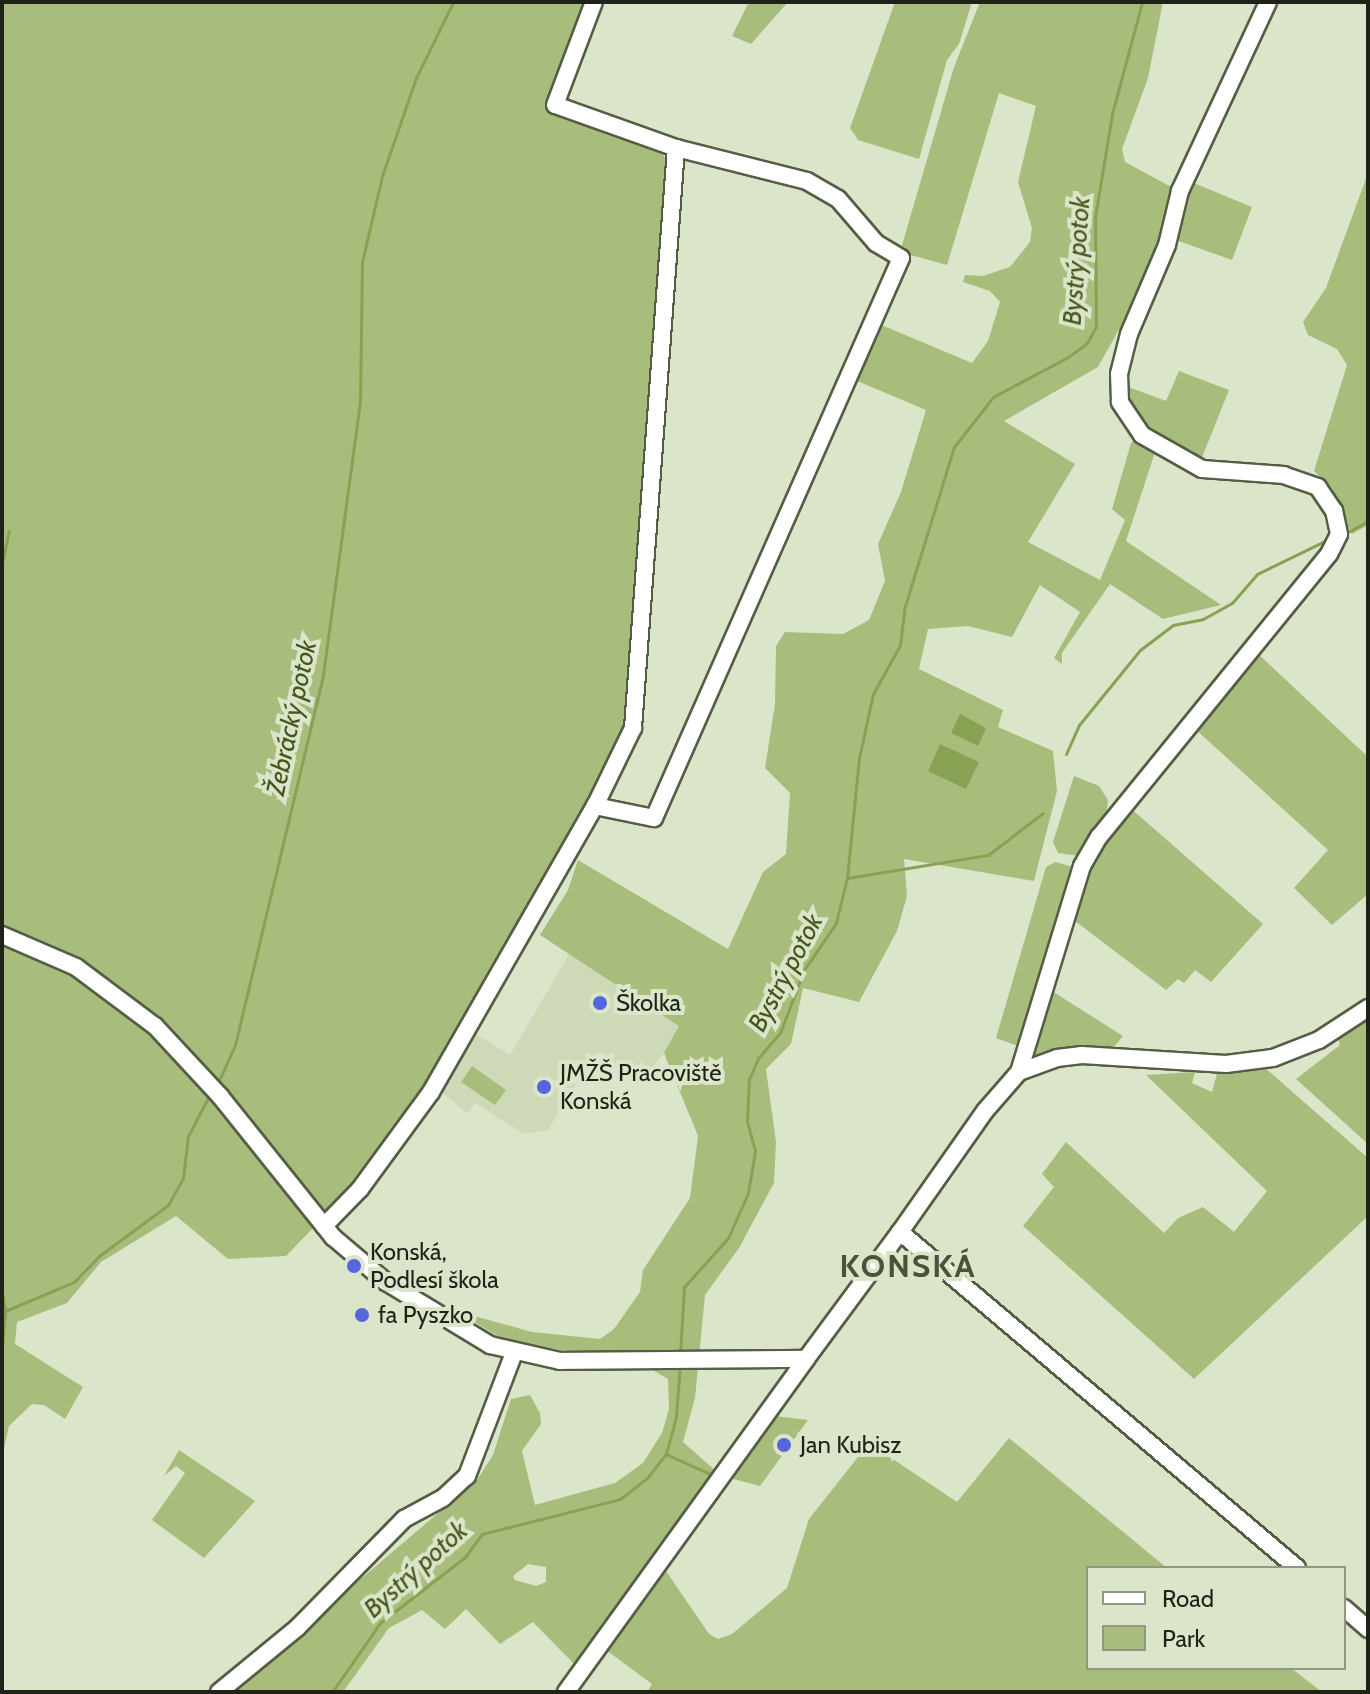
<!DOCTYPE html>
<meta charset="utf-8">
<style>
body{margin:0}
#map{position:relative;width:1370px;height:1694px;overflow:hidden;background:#dbe5c9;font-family:Cabin,sans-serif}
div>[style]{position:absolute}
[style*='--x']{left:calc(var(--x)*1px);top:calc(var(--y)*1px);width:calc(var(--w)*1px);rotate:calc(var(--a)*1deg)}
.built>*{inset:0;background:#cdd9b7}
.green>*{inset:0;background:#a8bd7c}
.water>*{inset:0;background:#89a153}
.stream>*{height:3px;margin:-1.5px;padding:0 1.5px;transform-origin:1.5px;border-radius:1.5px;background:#89a153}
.roads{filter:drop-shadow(2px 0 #555d45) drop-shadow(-2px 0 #555d45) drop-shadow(0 2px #555d45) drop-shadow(0 -2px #555d45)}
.minor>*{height:16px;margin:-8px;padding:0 8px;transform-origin:8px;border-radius:8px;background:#fff}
.dots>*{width:22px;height:22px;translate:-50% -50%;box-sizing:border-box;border:4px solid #dbe5c9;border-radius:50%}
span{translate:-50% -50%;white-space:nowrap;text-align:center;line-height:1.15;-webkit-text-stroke:8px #dbe5c9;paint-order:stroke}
.poi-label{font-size:24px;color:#1f2218}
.left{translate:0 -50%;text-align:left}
.water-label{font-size:26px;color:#45551d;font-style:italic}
.district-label{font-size:32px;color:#4a523a;font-weight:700;letter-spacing:2px}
.frame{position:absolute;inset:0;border:4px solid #1f2218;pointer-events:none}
.legend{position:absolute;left:1086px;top:1566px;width:260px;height:104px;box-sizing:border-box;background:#dbe5c9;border:2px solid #909782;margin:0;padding:10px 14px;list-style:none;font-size:24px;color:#1f2218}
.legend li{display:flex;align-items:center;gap:16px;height:40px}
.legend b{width:40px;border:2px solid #909782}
</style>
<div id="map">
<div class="built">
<i style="clip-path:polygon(570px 953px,680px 1026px,664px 1053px,641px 1082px,595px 1055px,548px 1130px,524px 1134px,475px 1103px,467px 1113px,439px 1090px,474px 1033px,510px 1055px)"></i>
</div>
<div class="green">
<i style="clip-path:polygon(2px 2px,590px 2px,547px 110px,662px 151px,668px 166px,627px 725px,590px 803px,424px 1094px,356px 1184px,286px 1256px,228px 1259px,176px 1216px,101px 1262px,67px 1303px,17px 1322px,15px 1344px,83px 1387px,65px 1419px,44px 1405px,32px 1404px,9px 1426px,2px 1458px)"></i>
<i style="clip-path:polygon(749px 2px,788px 2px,751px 44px,732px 36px)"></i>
<i style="clip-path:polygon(895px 2px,972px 2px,959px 44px,947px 60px,919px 159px,858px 140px,850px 128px)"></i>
<i style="clip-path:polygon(evenodd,980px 2px,1163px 2px,1148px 78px,1122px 149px,1125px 162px,1175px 189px,1146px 281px,1098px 367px,1004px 421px,1075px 464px,1028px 542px,1100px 580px,1125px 520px,1112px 509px,1131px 443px,1136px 439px,1156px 449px,1126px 541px,1221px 605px,1163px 619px,1110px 584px,1062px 653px,1062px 664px,1054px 658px,1080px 612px,1040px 585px,1012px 637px,968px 626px,928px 629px,919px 669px,1003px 710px,998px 727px,1053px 751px,1057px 791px,1034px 881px,904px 859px,907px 896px,897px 931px,859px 1002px,803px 988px,791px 1044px,766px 1069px,776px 1142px,774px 1183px,739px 1248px,705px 1295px,695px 1398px,683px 1442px,718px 1473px,574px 1664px,533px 1622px,500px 1644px,466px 1609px,445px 1629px,422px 1610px,389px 1628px,343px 1692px,228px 1692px,477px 1480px,493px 1455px,511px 1399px,530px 1395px,540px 1413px,541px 1424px,522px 1451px,535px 1505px,615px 1483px,643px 1463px,662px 1433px,669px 1409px,668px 1379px,620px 1351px,574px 1352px,506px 1341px,456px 1311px,532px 1332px,600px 1339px,614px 1329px,640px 1292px,643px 1270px,690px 1198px,698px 1136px,664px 1053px,679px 1026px,540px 935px,568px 890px,578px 860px,728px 949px,763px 872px,786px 854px,790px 793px,765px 768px,775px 704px,776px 646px,785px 632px,843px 634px,869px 620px,885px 581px,878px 544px,901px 492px,926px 410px,855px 380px,879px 324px,972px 363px,988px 341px,1000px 302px,990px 291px,963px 282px,965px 275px,983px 276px,1010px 267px,1030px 242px,1032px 228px,1018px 182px,1036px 106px,999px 93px,947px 265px,900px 252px,954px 67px,980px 2px,528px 1564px,546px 1567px,546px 1582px,536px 1586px,515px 1580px,513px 1576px,528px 1564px)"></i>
<i style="clip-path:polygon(1368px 173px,1368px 525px,1352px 534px,1330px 493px,1333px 489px,1314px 471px,1347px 365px,1337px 349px,1308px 335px,1303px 322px,1326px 288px)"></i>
<i style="clip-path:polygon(1189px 181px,1252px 207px,1232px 260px,1173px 239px)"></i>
<i style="clip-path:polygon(1179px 371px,1229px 390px,1201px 460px,1134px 421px,1123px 385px,1166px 401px)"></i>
<i style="clip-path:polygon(1255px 651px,1368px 757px,1368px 894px,1332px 925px,1294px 888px,1328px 850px,1193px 727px)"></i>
<i style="clip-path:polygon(1074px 776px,1099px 786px,1108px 800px,1106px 817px,1079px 856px,1058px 853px,1053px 842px)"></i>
<i style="clip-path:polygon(1128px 806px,1263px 924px,1211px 982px,1195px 970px,1184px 983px,1178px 979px,1166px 990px,1071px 918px,1088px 870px)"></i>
<i style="clip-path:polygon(1055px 862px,1070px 866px,1073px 880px,1018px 1046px,996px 1038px,1046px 867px)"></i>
<i style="clip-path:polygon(1047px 988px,1123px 1036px,1113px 1048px,1062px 1049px,1030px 1062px)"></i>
<i style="clip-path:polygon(1368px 1014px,1368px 1144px,1296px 1079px,1340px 1045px,1337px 1036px)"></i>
<i style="clip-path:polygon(472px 1066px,506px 1090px,495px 1105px,461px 1082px)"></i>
<i style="clip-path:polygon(1264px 1067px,1368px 1158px,1368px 1216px,1194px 1379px,1023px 1226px,1054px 1187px,1042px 1174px,1066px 1142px,1164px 1233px,1178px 1218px,1203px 1207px,1234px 1232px,1267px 1191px,1146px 1075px,1195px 1072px,1192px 1083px,1212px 1092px,1218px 1070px)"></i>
<i style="clip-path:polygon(775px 1416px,808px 1420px,760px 1486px,730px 1478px)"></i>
<i style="clip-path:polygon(1009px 1438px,1167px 1568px,1088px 1568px,1088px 1668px,1291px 1668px,1322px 1692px,647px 1692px,652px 1684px,606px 1650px,666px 1571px,709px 1634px,718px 1639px,732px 1634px,787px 1588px,809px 1519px,869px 1443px,957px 1502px)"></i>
<i style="clip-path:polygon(179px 1450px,255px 1501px,204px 1558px,152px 1520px,185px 1473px,176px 1466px,164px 1476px)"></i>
</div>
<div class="water">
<i style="clip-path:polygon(960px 714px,986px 728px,978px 746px,951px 733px)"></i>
<i style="clip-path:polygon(940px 744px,979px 762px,966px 789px,928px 771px)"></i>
</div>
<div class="stream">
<i style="--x:1348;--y:532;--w:23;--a:-29"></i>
<i style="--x:2;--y:563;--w:33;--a:-78"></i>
<i style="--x:1066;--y:754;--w:32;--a:-66"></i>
<i style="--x:1079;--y:725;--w:97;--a:-50.9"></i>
<i style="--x:1140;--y:650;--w:41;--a:-37.1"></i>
<i style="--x:1173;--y:625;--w:31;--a:-11"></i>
<i style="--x:1203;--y:619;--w:33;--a:-29"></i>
<i style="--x:1232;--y:603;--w:38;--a:-49"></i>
<i style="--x:1257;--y:574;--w:78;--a:-25.9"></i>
<i style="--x:847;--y:878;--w:143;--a:-9.3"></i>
<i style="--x:988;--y:855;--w:69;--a:-37.4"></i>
<i style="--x:217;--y:1085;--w:44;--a:-65.8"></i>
<i style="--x:235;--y:1045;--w:380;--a:-76.6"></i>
<i style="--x:323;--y:675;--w:275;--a:-82.3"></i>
<i style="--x:360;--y:402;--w:140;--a:-89.2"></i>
<i style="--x:362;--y:262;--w:88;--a:-76.9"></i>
<i style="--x:382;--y:176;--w:104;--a:-70.9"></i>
<i style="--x:416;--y:78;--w:85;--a:-64"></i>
<i style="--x:2;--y:1292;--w:19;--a:81"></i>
<i style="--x:2;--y:1346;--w:35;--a:-85"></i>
<i style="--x:5;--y:1311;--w:75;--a:-22.8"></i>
<i style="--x:74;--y:1282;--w:36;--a:-46"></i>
<i style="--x:99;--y:1256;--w:86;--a:-36.5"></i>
<i style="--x:168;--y:1205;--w:31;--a:-61"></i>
<i style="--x:183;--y:1178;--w:42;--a:-83.2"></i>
<i style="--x:188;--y:1136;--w:47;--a:-62.4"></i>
<i style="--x:2;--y:1351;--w:66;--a:90"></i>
<i style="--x:680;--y:1353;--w:66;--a:-86.5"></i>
<i style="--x:684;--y:1287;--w:66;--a:-48.1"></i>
<i style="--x:728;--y:1238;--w:49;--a:-66"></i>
<i style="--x:748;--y:1193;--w:43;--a:-80.5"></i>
<i style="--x:755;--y:1151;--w:31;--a:-105"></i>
<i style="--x:747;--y:1121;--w:42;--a:-87.3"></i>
<i style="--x:749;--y:1079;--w:24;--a:-66"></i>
<i style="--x:759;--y:1057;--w:32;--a:-49"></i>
<i style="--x:780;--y:1033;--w:67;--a:-69.1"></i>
<i style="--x:804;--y:970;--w:57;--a:-55.8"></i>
<i style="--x:836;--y:923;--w:46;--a:-76.3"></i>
<i style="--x:847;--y:878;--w:121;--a:-84.3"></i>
<i style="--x:859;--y:758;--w:66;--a:-77.7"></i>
<i style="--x:873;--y:694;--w:56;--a:-61.1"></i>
<i style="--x:900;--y:645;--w:39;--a:-83"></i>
<i style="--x:905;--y:606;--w:166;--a:-72.9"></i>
<i style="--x:954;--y:447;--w:63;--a:-52"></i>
<i style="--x:993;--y:397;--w:85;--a:-28.1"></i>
<i style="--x:1068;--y:357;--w:24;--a:-36"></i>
<i style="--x:1087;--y:343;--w:18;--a:-61"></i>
<i style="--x:1096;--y:327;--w:110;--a:-90.5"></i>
<i style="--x:1095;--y:217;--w:104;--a:-80.6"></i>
<i style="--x:1112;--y:114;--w:116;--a:-75"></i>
<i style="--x:666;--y:1454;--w:48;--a:24.4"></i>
<i style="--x:332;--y:1692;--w:84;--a:-55.2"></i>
<i style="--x:380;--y:1623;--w:108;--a:-37.8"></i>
<i style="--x:465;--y:1557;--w:29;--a:-54"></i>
<i style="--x:482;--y:1534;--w:142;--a:-14.2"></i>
<i style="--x:620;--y:1499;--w:34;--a:-38"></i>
<i style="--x:647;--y:1478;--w:31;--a:-52"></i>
<i style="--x:666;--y:1454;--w:39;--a:-75"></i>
<i style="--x:676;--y:1416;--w:52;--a:-85.6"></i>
</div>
<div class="roads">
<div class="minor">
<i style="--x:595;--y:806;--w:60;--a:11.5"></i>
<i style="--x:654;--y:818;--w:612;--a:-66.2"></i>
<i style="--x:901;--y:258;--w:29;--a:-149"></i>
<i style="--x:876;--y:243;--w:58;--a:-130.8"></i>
<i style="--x:838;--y:199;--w:36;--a:-150"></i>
<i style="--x:807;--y:181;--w:135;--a:-165.9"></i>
<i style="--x:2;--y:935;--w:81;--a:23.4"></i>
<i style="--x:76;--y:967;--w:99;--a:36.8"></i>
<i style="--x:155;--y:1026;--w:96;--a:47.1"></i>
<i style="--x:220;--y:1096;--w:181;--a:51.3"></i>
<i style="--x:333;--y:1237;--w:70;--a:40.3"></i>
<i style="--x:386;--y:1282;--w:122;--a:31.2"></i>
<i style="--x:490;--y:1345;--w:72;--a:12.9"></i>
<i style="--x:560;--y:1361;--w:246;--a:-0.5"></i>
<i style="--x:806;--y:1359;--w:158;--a:-53.5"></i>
<i style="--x:900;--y:1232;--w:520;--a:40.24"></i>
<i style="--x:1019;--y:1072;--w:215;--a:-73"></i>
<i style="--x:1082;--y:866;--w:34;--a:-60"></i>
<i style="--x:1099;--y:837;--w:365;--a:-50.9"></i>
<i style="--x:1329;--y:554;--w:22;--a:-63"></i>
<i style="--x:1339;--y:534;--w:24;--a:-102"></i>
<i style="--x:1334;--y:511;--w:29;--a:-124"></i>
<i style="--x:1318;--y:487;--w:36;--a:-161"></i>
<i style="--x:1284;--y:475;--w:82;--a:-175.8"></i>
<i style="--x:1202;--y:469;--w:69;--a:-150.5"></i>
<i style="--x:1142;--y:435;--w:40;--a:-124"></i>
<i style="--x:1120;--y:402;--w:28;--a:-92"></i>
<i style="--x:1119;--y:374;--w:41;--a:-76"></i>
<i style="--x:1129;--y:334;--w:97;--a:-66.9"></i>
<i style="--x:1167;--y:245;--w:56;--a:-76.5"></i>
<i style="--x:1180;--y:191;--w:208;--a:-65"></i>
<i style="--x:324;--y:1226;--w:52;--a:-45.8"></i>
<i style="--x:360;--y:1189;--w:120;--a:-53.8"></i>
<i style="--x:431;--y:1092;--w:330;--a:-60.2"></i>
<i style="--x:595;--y:806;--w:87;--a:-64"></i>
<i style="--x:633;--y:728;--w:582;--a:-85.76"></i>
<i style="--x:676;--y:148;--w:128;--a:-160.4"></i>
<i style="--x:555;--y:105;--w:110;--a:-69.3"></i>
<i style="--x:900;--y:1232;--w:148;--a:-54.9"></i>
<i style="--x:985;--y:1111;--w:52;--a:-48.9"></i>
<i style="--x:1019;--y:1072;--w:40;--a:-20.2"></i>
<i style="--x:1057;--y:1058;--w:25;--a:-7"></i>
<i style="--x:1082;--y:1055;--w:144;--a:3.6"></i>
<i style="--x:1226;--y:1064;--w:47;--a:-7.3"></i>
<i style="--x:1273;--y:1058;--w:49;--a:-21.4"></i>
<i style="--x:1319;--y:1040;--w:59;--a:-33.1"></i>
<i style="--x:1344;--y:1608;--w:32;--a:41"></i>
<i style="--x:219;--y:1692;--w:101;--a:-39.4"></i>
<i style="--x:297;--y:1628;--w:153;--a:-45.5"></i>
<i style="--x:404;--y:1519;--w:44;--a:-28.3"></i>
<i style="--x:443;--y:1498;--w:33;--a:-43"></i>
<i style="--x:467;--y:1476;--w:132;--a:-69.1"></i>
<i style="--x:566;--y:1692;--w:410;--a:-54.2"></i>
</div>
</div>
<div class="dots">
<i style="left:600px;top:1003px;background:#5666dd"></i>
<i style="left:544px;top:1087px;background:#5666dd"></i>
<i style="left:354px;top:1266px;background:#5666dd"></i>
<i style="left:362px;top:1315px;background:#5666dd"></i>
<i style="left:784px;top:1445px;background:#5666dd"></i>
</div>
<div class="poi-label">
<span class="left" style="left:616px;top:1003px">Školka</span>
<span class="left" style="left:560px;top:1087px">JMŽŠ Pracoviště<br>Konská</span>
<span class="left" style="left:370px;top:1266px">Konská,<br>Podlesí škola</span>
<span class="left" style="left:378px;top:1315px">fa Pyszko</span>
<span class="left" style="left:800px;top:1445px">Jan Kubisz</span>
</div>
<div class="water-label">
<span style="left:1077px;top:261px;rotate:-86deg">Bystrý potok</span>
<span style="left:292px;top:718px;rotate:-78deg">Žebrácký potok</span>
<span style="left:786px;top:973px;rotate:-62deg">Bystrý potok</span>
<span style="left:416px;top:1570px;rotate:-42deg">Bystrý potok</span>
</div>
<div class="district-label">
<span style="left:908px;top:1266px">KONSKÁ</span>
</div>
<div class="frame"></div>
<ul class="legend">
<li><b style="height:10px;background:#fff"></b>Road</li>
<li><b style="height:22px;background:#a8bd7c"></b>Park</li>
</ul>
</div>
